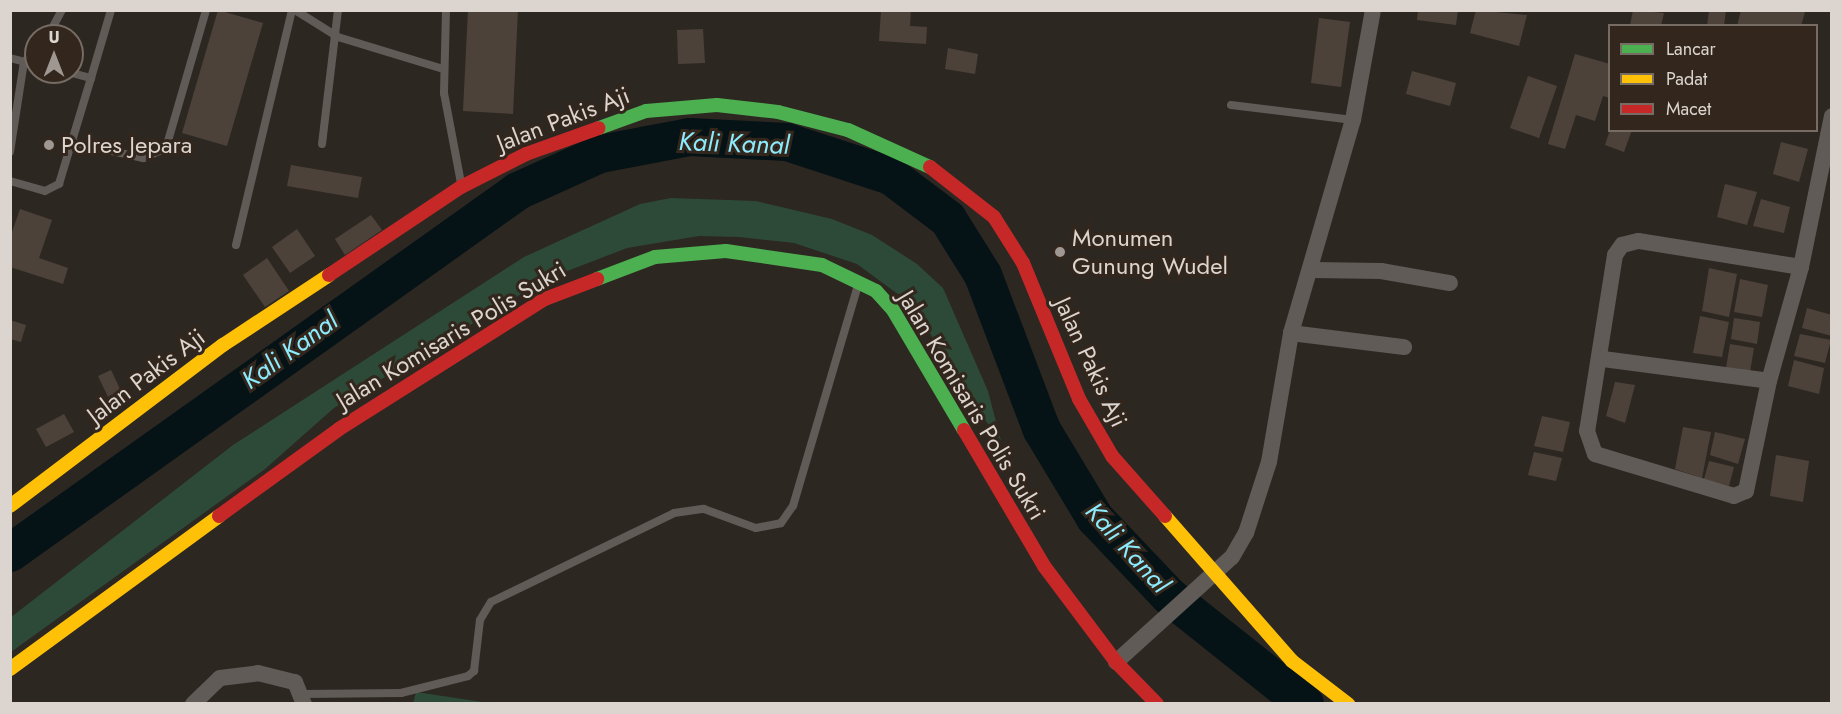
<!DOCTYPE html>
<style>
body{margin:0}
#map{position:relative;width:1842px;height:714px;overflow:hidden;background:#2d2722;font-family:Jost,sans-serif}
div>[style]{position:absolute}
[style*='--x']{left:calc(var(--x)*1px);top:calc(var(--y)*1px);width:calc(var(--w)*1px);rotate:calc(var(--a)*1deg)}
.green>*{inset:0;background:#2c4a37}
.river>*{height:38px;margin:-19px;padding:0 19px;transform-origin:19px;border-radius:19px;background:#051316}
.building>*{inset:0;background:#4c423a}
.lane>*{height:8px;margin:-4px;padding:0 4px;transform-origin:4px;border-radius:4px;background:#605b57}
.street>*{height:16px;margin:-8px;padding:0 8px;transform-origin:8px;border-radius:8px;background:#605b57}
.fast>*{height:14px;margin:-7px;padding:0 7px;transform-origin:7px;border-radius:7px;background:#4caf50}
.slow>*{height:14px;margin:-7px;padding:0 7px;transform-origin:7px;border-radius:7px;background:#ffc107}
.jam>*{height:14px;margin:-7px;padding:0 7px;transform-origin:7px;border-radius:7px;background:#c62828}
.dots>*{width:16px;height:16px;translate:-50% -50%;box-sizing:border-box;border:3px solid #32261d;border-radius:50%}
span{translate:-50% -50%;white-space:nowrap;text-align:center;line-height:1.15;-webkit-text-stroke:6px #32261d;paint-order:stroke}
.street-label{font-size:24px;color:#dcd4ce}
.poi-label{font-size:24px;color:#dcd4ce}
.left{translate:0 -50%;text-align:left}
.water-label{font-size:26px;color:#8cecfe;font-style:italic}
.frame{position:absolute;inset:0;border:12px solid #dcd4ce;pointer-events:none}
.legend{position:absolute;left:1608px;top:24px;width:210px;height:108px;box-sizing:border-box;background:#32261d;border:2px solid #766c64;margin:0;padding:8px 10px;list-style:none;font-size:18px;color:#dcd4ce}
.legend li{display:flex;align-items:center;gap:12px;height:30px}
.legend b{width:30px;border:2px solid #766c64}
.north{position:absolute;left:24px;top:24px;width:60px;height:60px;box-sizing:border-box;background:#32261d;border:2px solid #766c64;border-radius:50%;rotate:0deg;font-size:16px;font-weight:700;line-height:24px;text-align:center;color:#dcd4ce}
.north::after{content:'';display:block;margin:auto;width:21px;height:27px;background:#9f9792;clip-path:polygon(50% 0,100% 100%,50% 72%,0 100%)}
</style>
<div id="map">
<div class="green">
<i style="clip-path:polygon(671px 198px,756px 201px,832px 219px,872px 235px,917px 264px,943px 288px,988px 391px,1001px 441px,951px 375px,918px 309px,857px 264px,794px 243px,739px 237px,699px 236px,627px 248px,544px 280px,334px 408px,265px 469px,11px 652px,10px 618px,233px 445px,524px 257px,640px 204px)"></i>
<i style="clip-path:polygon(416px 692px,489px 703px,413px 704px)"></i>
</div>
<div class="river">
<i style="--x:10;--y:553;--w:624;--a:-35.47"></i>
<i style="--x:518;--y:191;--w:90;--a:-24.3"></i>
<i style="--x:600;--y:154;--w:92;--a:-10.7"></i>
<i style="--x:690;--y:137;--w:97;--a:3"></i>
<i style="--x:787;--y:142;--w:109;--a:18.1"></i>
<i style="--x:891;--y:176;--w:71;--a:37"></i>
<i style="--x:948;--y:219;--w:66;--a:58"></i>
<i style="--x:983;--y:275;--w:166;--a:69.2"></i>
<i style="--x:1042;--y:430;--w:103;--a:58.9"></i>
<i style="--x:1095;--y:518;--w:108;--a:46.5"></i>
<i style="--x:1169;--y:596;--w:174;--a:38.5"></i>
</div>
<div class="building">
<i style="clip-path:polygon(218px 10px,263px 23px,227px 146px,182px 133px)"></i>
<i style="clip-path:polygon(468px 10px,518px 10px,513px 114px,463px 111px)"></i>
<i style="clip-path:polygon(881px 10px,911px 10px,910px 26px,927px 27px,926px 44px,879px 41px)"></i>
<i style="clip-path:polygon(1418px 10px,1458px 10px,1456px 25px,1417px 20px)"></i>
<i style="clip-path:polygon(1476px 10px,1527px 15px,1519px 46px,1470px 33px)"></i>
<i style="clip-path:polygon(1633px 10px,1664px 13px,1661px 26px,1630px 26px)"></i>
<i style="clip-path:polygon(1709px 10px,1726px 10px,1724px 26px,1707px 26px)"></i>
<i style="clip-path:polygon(1741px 10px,1801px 10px,1805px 12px,1801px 26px,1737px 26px)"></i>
<i style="clip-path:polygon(1319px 18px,1350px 22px,1341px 87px,1311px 83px)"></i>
<i style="clip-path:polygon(703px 29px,705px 63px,678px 64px,677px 30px)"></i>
<i style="clip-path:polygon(948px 48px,978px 54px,975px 74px,945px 69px)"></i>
<i style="clip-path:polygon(1575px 54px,1610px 64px,1610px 98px,1603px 96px,1595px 121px,1576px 115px,1565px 149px,1548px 144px)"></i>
<i style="clip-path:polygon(1412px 71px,1456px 83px,1450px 106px,1406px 94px)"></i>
<i style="clip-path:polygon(1528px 76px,1557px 86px,1539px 138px,1510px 128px)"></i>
<i style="clip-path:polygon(1610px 130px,1632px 130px,1624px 152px,1605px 145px)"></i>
<i style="clip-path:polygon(1781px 142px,1808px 149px,1799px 182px,1773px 174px)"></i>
<i style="clip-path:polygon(291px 165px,362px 177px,358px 198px,287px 186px)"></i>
<i style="clip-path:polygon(1725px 184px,1757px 192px,1747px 225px,1717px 217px)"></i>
<i style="clip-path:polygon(1761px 199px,1790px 207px,1784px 233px,1753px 226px)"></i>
<i style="clip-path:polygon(20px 209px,52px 220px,39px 258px,68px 268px,63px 284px,10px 267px,10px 238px)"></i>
<i style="clip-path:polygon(371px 215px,382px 230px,345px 255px,335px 239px)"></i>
<i style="clip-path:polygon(297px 229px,315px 256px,290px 273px,272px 247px)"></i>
<i style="clip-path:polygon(267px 258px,289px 291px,265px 307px,243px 275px)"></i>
<i style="clip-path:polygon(1709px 268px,1737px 274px,1729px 317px,1702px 311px)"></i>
<i style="clip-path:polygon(1740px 279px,1768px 285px,1762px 317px,1734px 312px)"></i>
<i style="clip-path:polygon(1807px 308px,1832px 315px,1832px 336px,1802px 328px)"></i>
<i style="clip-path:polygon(1700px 316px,1729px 322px,1722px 357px,1693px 353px)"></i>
<i style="clip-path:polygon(1734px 318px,1760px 322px,1757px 344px,1731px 339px)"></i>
<i style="clip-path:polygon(10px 320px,26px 325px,21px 342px,10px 339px)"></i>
<i style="clip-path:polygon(1800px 334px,1831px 340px,1825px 363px,1794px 356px)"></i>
<i style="clip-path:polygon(1730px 344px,1754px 348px,1750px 372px,1726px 368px)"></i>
<i style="clip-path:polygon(1794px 360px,1824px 368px,1819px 394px,1788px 386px)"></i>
<i style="clip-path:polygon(111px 370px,121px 391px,108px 397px,98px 376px)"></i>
<i style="clip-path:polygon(1615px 382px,1635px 385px,1625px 423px,1606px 416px)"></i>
<i style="clip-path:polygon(64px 414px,74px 432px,46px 447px,36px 429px)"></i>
<i style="clip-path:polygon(1542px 416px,1570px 422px,1563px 452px,1534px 446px)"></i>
<i style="clip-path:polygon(1683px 427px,1711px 432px,1702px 478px,1675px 469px)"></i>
<i style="clip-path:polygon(1715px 432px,1745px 439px,1738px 464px,1710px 455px)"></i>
<i style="clip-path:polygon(1534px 452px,1562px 458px,1556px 481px,1528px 475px)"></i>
<i style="clip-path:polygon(1776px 455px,1809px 461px,1803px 502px,1770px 496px)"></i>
<i style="clip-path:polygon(1709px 461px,1734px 467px,1729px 486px,1704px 479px)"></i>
</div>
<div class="lane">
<i style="--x:295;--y:10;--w:51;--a:32.1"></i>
<i style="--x:338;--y:37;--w:110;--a:16.9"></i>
<i style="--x:446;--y:10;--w:83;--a:91.4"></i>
<i style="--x:444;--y:93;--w:92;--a:79.3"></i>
<i style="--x:48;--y:36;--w:30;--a:-62"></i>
<i style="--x:10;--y:58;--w:27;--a:15"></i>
<i style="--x:68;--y:72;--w:24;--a:15"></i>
<i style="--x:91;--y:78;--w:71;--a:-73.6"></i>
<i style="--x:1231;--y:105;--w:123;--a:7"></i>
<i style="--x:72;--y:142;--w:73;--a:12.7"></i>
<i style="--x:143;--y:158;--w:25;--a:-23"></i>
<i style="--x:166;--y:148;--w:144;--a:-73.8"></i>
<i style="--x:322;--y:144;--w:135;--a:-83.2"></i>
<i style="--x:10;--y:152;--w:91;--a:-81.2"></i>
<i style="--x:24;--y:62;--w:17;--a:-45"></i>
<i style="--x:10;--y:181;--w:36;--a:16"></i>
<i style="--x:45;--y:191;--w:16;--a:-27"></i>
<i style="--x:59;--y:184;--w:111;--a:-73.2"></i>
<i style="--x:236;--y:245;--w:242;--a:-76.6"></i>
<i style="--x:303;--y:694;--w:98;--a:-0.6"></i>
<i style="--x:401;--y:693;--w:69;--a:-14.2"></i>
<i style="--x:468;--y:676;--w:8;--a:-40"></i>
<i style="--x:474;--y:671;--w:51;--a:-83.3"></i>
<i style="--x:480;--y:620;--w:21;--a:-59"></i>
<i style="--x:491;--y:602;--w:203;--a:-25.9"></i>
<i style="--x:674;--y:513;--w:30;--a:-8"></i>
<i style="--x:704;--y:509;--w:55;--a:20.1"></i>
<i style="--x:756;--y:528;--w:25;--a:-11"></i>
<i style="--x:781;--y:523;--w:21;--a:-55"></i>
<i style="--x:793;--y:506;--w:230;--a:-73.6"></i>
</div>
<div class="street">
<i style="--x:1801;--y:267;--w:165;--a:-170.9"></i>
<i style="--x:1638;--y:241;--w:16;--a:166"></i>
<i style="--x:1622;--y:245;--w:12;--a:125"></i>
<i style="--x:1615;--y:255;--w:178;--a:99"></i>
<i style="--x:1587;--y:431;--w:24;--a:71"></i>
<i style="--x:1595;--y:454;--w:145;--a:16.8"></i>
<i style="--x:1734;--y:496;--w:13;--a:-23"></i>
<i style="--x:1746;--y:491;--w:112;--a:-78.2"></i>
<i style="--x:1769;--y:381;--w:118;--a:-74.3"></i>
<i style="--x:1801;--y:267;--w:154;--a:-78.4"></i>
<i style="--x:1314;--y:270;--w:67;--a:0.9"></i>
<i style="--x:1381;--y:271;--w:70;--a:9.9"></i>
<i style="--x:1291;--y:333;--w:114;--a:7.1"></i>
<i style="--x:1603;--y:359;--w:167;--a:7.5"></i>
<i style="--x:1116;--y:662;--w:156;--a:-42.2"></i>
<i style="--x:1232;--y:557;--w:28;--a:-60"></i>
<i style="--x:1246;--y:533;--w:75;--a:-72.1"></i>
<i style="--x:1269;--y:462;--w:131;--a:-80.3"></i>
<i style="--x:1291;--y:333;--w:222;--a:-73.8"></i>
<i style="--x:1353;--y:120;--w:112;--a:-79.7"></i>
<i style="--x:193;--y:704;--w:37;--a:-44"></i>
<i style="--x:220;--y:678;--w:38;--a:-7"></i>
<i style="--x:258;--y:673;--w:38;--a:14"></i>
<i style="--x:295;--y:682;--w:24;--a:68"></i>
</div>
<div class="fast">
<i style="--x:599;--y:128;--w:50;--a:-19.9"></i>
<i style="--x:646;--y:111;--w:71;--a:-4.8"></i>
<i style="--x:717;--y:105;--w:61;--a:6.5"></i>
<i style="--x:778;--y:112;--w:72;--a:14.4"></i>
<i style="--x:848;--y:130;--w:90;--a:24.3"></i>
<i style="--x:597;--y:279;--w:62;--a:-20.8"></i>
<i style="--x:655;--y:257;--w:71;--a:-4.8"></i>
<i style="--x:726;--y:251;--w:97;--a:8.3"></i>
<i style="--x:822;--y:265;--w:60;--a:25.7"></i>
<i style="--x:876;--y:291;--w:25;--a:48"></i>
<i style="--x:893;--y:310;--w:139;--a:59.4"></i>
</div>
<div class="slow">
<i style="--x:10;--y:506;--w:267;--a:-37.1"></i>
<i style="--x:223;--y:345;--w:127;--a:-33.4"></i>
<i style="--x:1165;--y:516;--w:193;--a:48.8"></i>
<i style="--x:1292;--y:661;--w:71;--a:37.5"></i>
<i style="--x:10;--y:669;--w:259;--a:-36.2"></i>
</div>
<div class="jam">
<i style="--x:930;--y:167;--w:81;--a:38"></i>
<i style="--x:994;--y:217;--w:54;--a:57.8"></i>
<i style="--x:1023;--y:263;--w:147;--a:67.6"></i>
<i style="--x:1079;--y:399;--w:66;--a:59.9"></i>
<i style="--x:1112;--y:456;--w:80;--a:48.5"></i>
<i style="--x:329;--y:275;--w:159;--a:-33.7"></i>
<i style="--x:461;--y:187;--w:73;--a:-26.9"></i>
<i style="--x:526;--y:154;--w:77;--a:-19.6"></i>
<i style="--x:964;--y:430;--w:158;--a:59.5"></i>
<i style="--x:1044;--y:566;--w:120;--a:53.1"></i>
<i style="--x:1116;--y:662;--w:59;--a:45.7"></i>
<i style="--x:219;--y:516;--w:148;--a:-35.9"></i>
<i style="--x:339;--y:429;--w:244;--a:-32.3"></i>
<i style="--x:545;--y:299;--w:56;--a:-21"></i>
</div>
<div class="dots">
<i style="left:49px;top:145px;background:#9f9792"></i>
<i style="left:1060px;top:252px;background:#9f9792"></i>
</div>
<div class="street-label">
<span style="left:563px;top:119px;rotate:-21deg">Jalan Pakis Aji</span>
<span style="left:451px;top:335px;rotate:-31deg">Jalan Komisaris Polis Sukri</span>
<span style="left:1091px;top:362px;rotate:65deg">Jalan Pakis Aji</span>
<span style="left:146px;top:376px;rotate:-37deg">Jalan Pakis Aji</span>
<span style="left:972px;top:405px;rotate:59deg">Jalan Komisaris Polis Sukri</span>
</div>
<div class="poi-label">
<span class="left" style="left:61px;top:145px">Polres Jepara</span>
<span class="left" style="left:1072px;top:252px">Monumen<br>Gunung Wudel</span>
</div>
<div class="water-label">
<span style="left:734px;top:144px;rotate:2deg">Kali Kanal</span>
<span style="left:290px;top:351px;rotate:-36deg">Kali Kanal</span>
<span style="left:1127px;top:548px;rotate:48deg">Kali Kanal</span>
</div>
<div class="frame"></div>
<ul class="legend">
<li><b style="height:8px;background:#4caf50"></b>Lancar</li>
<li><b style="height:8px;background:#ffc107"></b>Padat</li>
<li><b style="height:8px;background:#c62828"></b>Macet</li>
</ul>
<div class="north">U</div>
</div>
